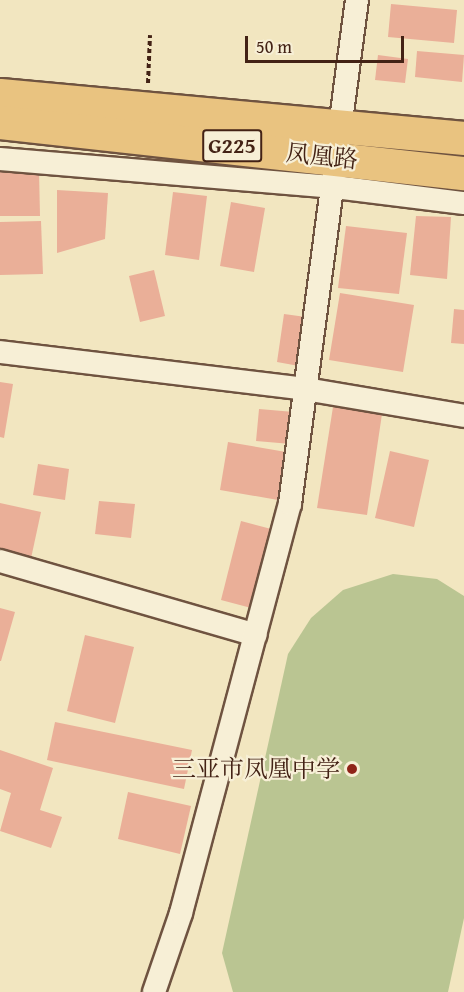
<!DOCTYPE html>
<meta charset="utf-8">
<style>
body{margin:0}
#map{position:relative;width:464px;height:992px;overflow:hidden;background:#f2e6c0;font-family:"Gentium Book Plus","Noto Serif SC",serif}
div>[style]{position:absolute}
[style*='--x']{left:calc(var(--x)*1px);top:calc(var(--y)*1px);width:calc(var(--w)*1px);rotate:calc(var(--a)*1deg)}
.green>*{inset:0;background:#bac592}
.building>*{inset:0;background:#eaaf98}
.path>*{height:4px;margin-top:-2px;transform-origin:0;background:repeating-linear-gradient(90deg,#432215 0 4.5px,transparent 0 7.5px)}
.roads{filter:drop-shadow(2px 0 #6f5340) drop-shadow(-2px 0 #6f5340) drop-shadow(0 2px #6f5340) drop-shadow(0 -2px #6f5340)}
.minor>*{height:22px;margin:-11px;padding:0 11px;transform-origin:11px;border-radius:11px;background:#f7efd6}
.trunk>*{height:33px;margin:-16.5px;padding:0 16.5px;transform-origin:16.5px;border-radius:16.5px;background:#e9c380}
.dots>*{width:16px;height:16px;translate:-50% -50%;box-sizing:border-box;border:3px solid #f7efd6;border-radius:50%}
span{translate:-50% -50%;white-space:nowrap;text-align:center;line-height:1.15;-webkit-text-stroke:4.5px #f7efd6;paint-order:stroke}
.shield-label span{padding:2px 4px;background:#f7efd6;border:2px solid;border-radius:4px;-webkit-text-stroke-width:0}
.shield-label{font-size:22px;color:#432215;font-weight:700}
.street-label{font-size:24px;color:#432215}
.poi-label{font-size:24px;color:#432215}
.right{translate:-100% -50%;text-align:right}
.scale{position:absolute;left:245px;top:36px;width:159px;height:27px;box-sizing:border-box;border:3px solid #432215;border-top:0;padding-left:8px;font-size:18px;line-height:21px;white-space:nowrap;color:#432215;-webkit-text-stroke:4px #f7efd6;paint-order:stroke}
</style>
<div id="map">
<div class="green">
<i style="clip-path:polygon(393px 574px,437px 579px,464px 596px,464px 918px,448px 992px,233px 992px,222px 953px,288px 654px,311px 618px,343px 590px)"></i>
</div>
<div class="building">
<i style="clip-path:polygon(391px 4px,457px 10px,454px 43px,388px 37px)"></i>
<i style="clip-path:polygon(417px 51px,464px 55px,462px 82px,415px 77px)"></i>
<i style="clip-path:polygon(378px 55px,408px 59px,405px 83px,375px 80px)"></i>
<i style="clip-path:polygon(39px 170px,40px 216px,0 216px,0 171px)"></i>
<i style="clip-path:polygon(57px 190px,108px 193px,105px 239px,57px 253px)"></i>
<i style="clip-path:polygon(173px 192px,207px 196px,199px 260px,165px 255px)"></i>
<i style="clip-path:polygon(231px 202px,265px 208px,254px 272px,220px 266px)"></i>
<i style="clip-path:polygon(416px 216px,451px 217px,447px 279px,410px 275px)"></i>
<i style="clip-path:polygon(41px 221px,43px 274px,0 275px,0 222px)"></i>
<i style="clip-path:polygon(346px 226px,407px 233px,399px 294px,338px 288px)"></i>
<i style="clip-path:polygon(154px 270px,165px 316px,140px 322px,129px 276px)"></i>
<i style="clip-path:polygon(340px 293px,414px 305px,403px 372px,329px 360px)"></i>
<i style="clip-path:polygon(454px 309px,464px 310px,464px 344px,451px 343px)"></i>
<i style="clip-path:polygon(284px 314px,306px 317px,299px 366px,277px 362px)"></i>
<i style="clip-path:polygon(0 382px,13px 384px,4px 438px,0 437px)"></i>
<i style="clip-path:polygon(333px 407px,382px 414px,367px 515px,317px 508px)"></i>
<i style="clip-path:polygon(259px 409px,294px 412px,291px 444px,256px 441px)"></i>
<i style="clip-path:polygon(228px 442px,286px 452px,278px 500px,220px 490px)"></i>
<i style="clip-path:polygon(390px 451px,429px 460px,414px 527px,375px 518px)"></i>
<i style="clip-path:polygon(38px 464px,69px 469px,65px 500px,33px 495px)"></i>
<i style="clip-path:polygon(99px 501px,135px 504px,131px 538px,95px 534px)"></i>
<i style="clip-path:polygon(0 503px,41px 512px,30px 563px,0 557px)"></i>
<i style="clip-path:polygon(241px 521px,275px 530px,255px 609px,221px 600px)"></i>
<i style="clip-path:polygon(0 608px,15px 612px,1px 661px,0 661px)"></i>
<i style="clip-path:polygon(85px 635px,134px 647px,115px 723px,67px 711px)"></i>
<i style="clip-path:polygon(55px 722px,192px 750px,184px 789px,47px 760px)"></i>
<i style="clip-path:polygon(0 750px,53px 768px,40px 810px,62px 817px,51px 848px,0 831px,11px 793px,0 789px)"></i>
<i style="clip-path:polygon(128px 792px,191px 806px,180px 854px,118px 839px)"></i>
</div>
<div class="path">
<i style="--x:148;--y:83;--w:48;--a:-87.6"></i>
</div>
<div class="roads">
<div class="minor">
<i style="--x:0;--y:159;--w:336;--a:4.8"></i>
<i style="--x:335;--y:187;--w:130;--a:7.1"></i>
<i style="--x:0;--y:352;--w:307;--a:6.9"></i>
<i style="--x:305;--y:389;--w:161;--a:9.6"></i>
<i style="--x:0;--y:561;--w:266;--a:16.1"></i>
<i style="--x:154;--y:992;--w:83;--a:-71.1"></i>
<i style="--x:181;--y:913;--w:423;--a:-75.1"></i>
<i style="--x:290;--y:504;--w:508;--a:-82.43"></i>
</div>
<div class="trunk">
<i style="--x:0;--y:95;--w:466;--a:5.3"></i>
<i style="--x:0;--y:122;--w:467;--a:6.3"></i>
</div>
</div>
<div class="dots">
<i style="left:352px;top:769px;background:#8f2418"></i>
</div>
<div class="shield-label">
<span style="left:232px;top:146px">G225</span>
</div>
<div class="street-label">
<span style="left:322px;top:156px;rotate:6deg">凤凰路</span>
</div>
<div class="poi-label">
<span class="right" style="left:340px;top:769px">三亚市凤凰中学</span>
</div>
<div class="scale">50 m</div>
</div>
